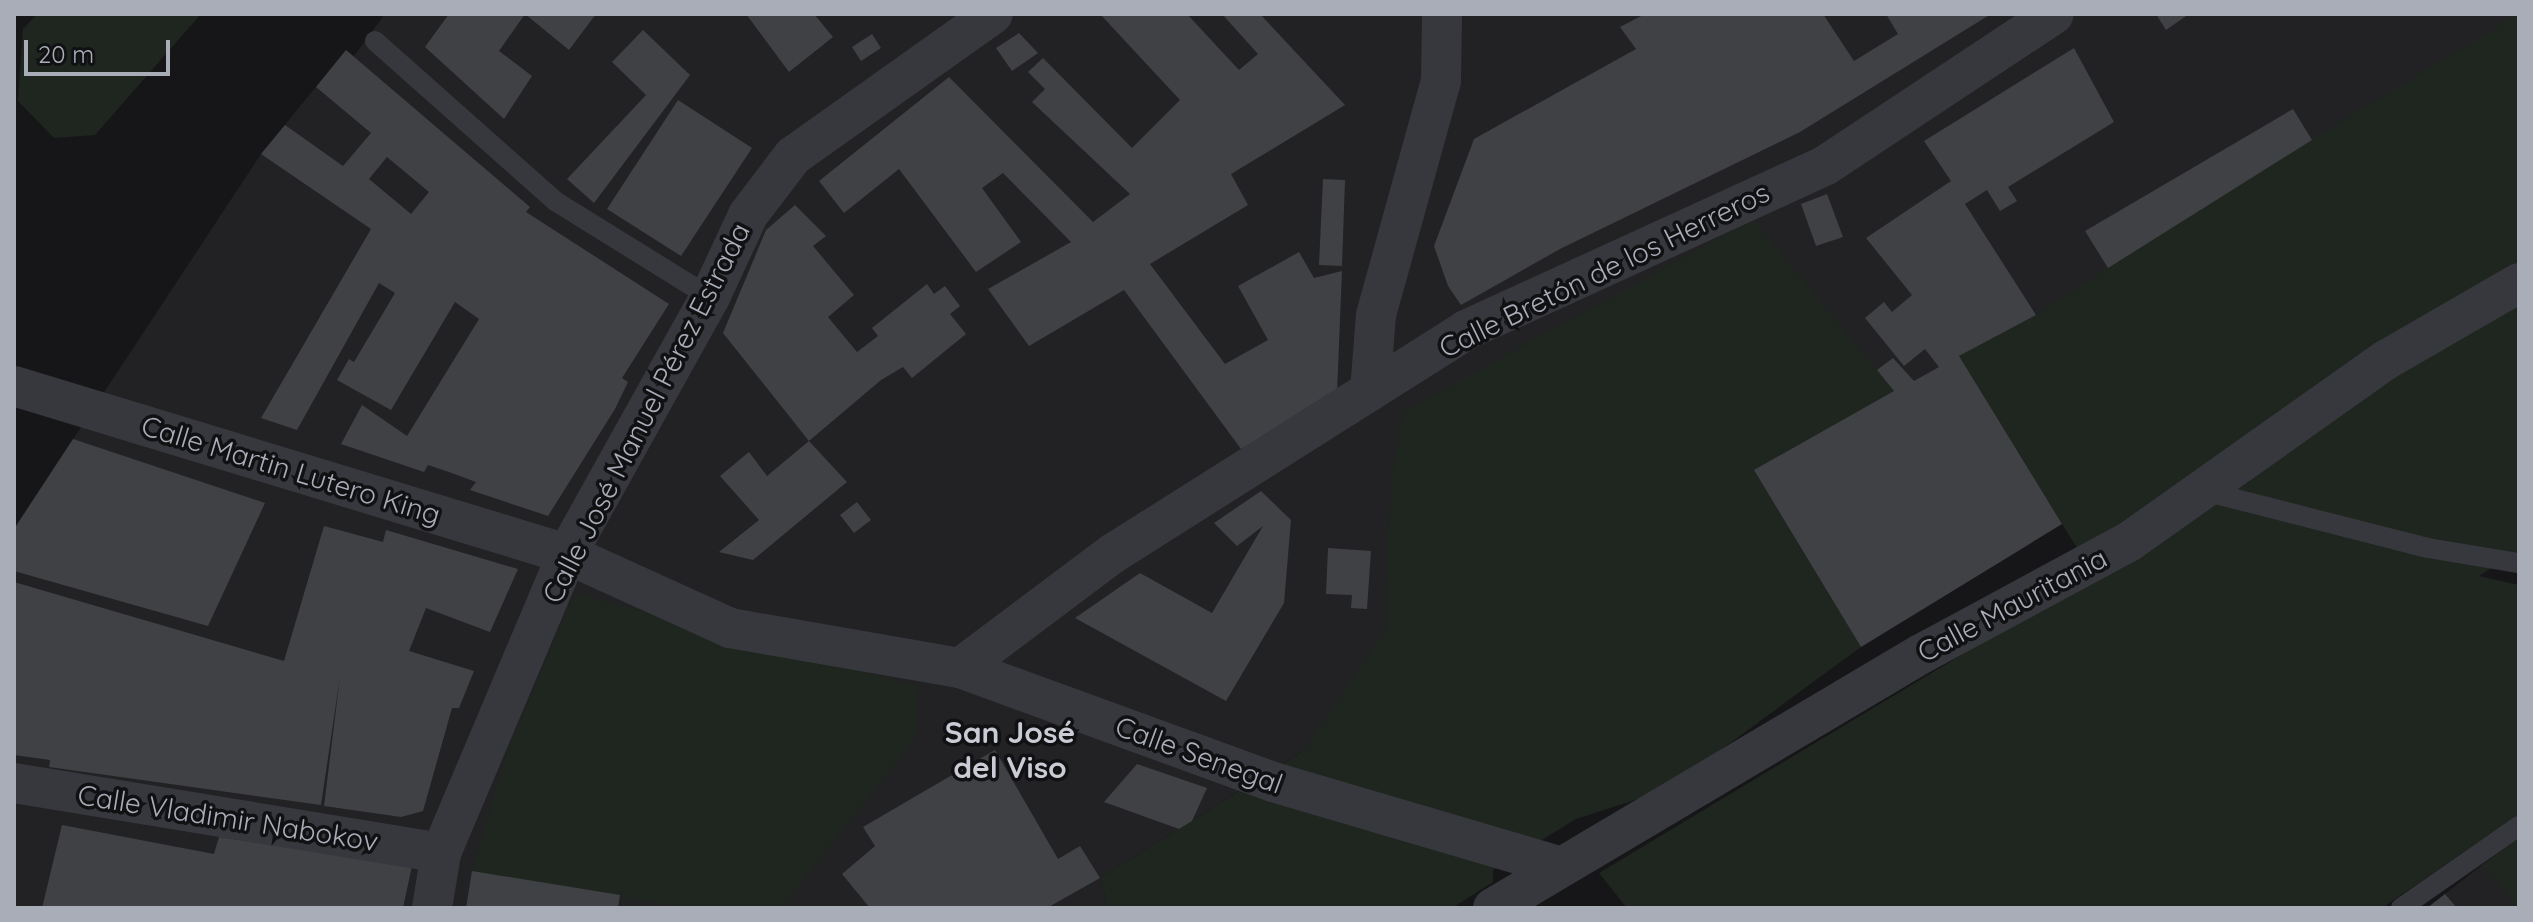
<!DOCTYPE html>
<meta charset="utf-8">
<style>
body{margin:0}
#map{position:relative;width:2533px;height:922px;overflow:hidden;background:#161618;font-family:Quicksand,sans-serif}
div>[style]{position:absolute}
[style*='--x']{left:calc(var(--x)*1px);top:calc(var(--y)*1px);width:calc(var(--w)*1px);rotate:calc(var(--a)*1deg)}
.built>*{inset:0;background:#222225}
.green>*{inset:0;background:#1e261f}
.building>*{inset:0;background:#404145}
.lane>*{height:20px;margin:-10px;padding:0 10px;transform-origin:10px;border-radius:10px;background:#37383d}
.street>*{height:40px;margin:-20px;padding:0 20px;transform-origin:20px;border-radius:20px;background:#37383d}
span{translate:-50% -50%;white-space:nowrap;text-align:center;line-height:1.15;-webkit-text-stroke:7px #111113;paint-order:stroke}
.street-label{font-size:28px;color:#a8adb8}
.neighbourhood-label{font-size:30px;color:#c9ccd4;font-weight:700}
.frame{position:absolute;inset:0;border:16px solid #a8adb8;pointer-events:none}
.scale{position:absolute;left:24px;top:40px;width:146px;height:36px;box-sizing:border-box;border:4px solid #a8adb8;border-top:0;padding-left:10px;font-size:24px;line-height:28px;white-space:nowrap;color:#a8adb8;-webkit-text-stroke:6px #111113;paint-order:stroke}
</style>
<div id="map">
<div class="built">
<i style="clip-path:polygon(385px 14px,2519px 14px,2062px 524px,1861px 647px,1753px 470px,1100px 878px,1108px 908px,14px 908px,14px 529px,261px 154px,346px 50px,354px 56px)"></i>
<i style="clip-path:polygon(2519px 838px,2519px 908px,2427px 908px,2482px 865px)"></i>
</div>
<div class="green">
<i style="clip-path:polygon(37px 14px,201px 14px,95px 135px,54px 138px,18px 101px,23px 29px)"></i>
<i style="clip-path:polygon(2519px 14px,2519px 272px,2080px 553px,1959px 356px,2036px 315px,2211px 200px)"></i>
<i style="clip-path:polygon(1753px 219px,1894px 391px,1754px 470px,1861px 647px,1666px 790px,1576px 819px,1493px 870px,1493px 882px,1452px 908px,1108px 908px,1100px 878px,1302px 752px,1385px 630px,1391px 482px,1403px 412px)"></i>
<i style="clip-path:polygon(2519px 300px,2519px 551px,2479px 576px,2519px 585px,2519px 814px,2382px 908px,1627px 908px,1599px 873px,2249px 482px,2264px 459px)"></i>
<i style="clip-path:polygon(575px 593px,917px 686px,915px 739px,781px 908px,687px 908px,471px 875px,508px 749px)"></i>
<i style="clip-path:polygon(2519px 838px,2519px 907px,2482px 865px)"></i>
</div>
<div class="building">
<i style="clip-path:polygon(449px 14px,596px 14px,569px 50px,525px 14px,499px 51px,532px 76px,504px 119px,425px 47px)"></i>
<i style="clip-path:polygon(746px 14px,814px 14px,833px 37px,789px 72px)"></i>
<i style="clip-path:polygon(1100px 14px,1187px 14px,1239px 70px,1258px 54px,1222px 14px,1260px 14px,1345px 105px,1231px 174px,1248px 205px,1150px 264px,1225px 364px,1268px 340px,1238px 286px,1299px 252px,1314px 278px,1342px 271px,1337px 393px,1241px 449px,1124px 290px,1029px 346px,988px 289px,1071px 242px,1003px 173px,982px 188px,1021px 242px,976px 272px,899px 169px,844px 213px,819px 181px,949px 77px,1093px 222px,1130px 194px,1032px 102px,1045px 89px,1028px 72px,1043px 58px,1132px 148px,1180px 100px)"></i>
<i style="clip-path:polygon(1645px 14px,1823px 14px,1854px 61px,1898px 34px,1886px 14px,1991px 14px,1800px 132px,1560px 249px,1461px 305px,1448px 286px,1434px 246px,1474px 139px,1636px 49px,1620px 27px)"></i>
<i style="clip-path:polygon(2156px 14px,2189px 14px,2166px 30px)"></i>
<i style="clip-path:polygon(643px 30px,690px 75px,594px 203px,567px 179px,646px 95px,612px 62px)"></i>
<i style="clip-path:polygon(1019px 33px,1038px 53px,1012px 71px,996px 48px)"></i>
<i style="clip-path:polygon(872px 34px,881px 48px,861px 61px,852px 47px)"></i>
<i style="clip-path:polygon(2074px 48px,2114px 122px,2008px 187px,2017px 201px,2000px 211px,1987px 190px,1965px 204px,2036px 315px,1959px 356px,2062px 524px,1861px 647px,1754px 470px,1894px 391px,1877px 370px,1893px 358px,1914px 381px,1939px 367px,1925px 349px,1904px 366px,1865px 318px,1884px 302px,1892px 312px,1912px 295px,1866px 238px,1951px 181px,1924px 141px)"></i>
<i style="clip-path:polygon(evenodd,346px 50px,530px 207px,526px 212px,669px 304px,622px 378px,628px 382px,615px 409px,548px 516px,470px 490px,476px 482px,449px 472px,428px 465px,424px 472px,341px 444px,362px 405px,407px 436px,479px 319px,455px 302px,391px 410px,337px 380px,349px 359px,354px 362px,395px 293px,379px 283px,297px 430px,261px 418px,371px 229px,261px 154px,285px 125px,343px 166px,371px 133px,316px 87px,346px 50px,387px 157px,429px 192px,411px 214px,369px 179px,387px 157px)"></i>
<i style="clip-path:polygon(678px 100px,752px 148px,681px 256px,607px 209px)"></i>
<i style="clip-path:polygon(2293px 109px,2312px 140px,2108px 268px,2085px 231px)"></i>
<i style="clip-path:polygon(1323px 179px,1345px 180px,1342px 266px,1319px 265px)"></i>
<i style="clip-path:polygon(1827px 194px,1843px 237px,1816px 246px,1801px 204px)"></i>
<i style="clip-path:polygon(795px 205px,826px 236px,813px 246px,854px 295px,828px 317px,857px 352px,878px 336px,872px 328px,927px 284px,934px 294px,945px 286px,960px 306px,950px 314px,966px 334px,912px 378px,903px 367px,881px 380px,809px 441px,723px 333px,766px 230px)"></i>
<i style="clip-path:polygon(73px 439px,265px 503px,208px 626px,14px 571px,14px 529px)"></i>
<i style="clip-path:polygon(809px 441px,847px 482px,753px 560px,719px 552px,759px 520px,720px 476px,749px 452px,767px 476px)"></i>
<i style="clip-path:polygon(1261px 491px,1291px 520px,1284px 603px,1226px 701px,1075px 618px,1140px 573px,1212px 613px,1263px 526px,1237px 546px,1214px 523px)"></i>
<i style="clip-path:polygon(857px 502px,871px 520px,854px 533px,840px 515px)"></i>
<i style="clip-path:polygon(324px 526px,383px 542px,386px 530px,518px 569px,490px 632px,426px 608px,409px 651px,474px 671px,459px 708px,452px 708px,423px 811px,401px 817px,324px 806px,340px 677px,321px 805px,49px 767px,50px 760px,14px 755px,14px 582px,284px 661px)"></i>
<i style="clip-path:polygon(1328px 548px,1371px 551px,1367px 609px,1351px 608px,1352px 595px,1326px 594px)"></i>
<i style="clip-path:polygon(995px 750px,1058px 859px,1080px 846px,1100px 878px,1047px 908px,870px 908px,842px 874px,875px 846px,863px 827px)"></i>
<i style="clip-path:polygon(1137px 764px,1207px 788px,1192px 821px,1179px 829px,1104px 802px)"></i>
<i style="clip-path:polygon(62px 825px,214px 854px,219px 837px,412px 866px,403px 908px,42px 908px)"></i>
<i style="clip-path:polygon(472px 871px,620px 895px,618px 908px,466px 908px)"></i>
<i style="clip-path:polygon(2445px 894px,2457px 908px,2427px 908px)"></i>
</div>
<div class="lane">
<i style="--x:375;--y:41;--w:241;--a:41.6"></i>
<i style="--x:555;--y:201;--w:182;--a:31.8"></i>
<i style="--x:2204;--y:491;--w:231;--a:14.3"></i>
<i style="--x:2428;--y:548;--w:92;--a:9.4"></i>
<i style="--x:2401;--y:908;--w:144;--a:-34.8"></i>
</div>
<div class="street">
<i style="--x:14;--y:386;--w:578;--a:16.9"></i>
<i style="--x:567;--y:554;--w:179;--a:24.4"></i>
<i style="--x:730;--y:628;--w:233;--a:9.9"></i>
<i style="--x:960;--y:668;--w:333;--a:20"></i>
<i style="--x:1273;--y:782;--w:300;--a:16.4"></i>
<i style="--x:1370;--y:391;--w:76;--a:-85.5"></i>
<i style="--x:1376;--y:315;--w:243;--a:-74.5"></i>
<i style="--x:1441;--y:81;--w:67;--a:-89.1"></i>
<i style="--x:960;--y:668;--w:190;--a:-36.9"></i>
<i style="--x:1112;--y:554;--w:419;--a:-32.3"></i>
<i style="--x:1466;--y:330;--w:396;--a:-24.6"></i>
<i style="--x:1826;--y:165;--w:273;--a:-33.5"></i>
<i style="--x:14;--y:783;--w:433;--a:9.3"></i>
<i style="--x:432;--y:908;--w:56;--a:-80.7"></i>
<i style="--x:441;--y:853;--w:324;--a:-67.1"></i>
<i style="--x:567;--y:554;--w:294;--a:-60.9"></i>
<i style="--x:710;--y:297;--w:90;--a:-65.1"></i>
<i style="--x:748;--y:215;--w:74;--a:-52.7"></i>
<i style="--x:793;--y:156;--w:245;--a:-35.4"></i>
<i style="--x:1493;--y:908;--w:498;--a:-30.7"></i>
<i style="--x:1921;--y:654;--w:238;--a:-28.4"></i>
<i style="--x:2130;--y:541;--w:311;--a:-35.3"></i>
<i style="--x:2384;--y:361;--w:156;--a:-30"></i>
</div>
<div class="street-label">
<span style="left:1604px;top:270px;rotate:-26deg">Calle Bretón de los Herreros</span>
<span style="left:646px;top:413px;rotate:-63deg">Calle José Manuel Pérez Estrada</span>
<span style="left:291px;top:470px;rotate:17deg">Calle Martin Lutero King</span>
<span style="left:2012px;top:605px;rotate:-28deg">Calle Mauritania</span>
<span style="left:1199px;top:755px;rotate:20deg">Calle Senegal</span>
<span style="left:228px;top:818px;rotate:9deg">Calle Vladimir Nabokov</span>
</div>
<div class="neighbourhood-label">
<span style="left:1010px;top:749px">San José<br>del Viso</span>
</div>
<div class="frame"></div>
<div class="scale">20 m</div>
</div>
